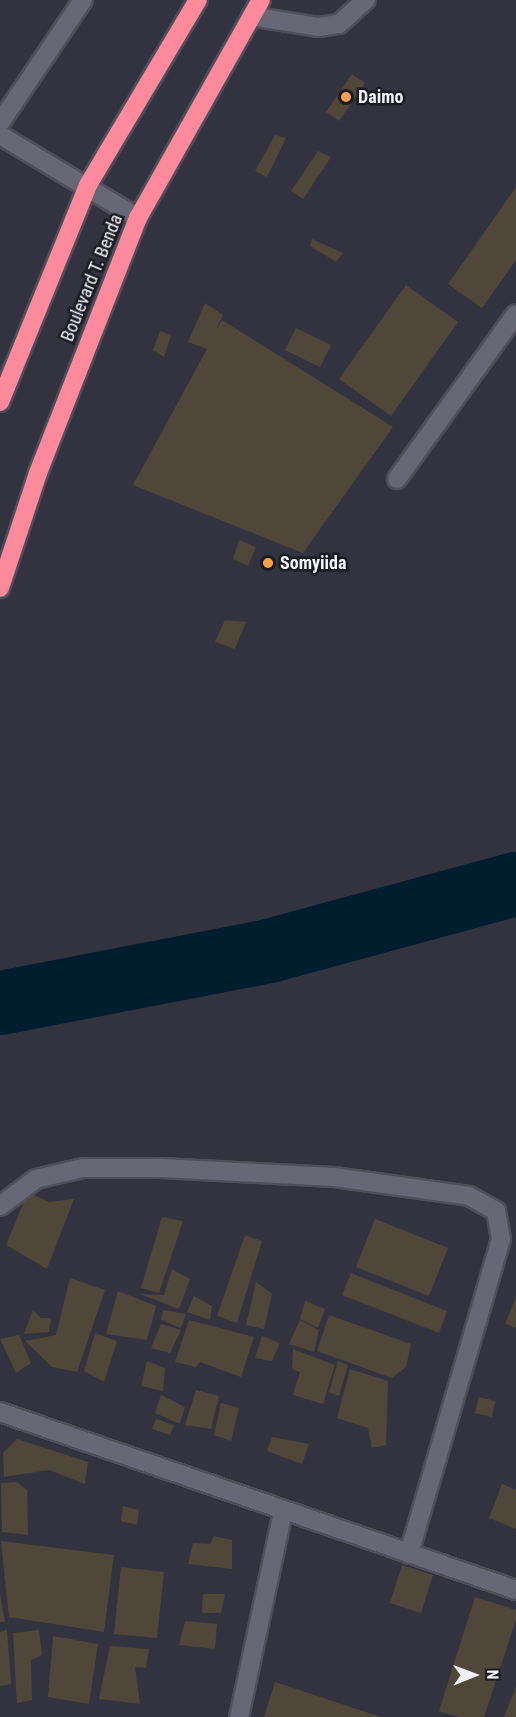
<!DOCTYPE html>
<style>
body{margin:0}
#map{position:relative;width:516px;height:1717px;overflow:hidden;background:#333340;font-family:"Roboto Condensed",sans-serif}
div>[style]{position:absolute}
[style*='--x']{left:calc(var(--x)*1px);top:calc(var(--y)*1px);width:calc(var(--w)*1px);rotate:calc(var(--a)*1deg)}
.river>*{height:64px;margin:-32px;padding:0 32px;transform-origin:32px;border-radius:32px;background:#011e2e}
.building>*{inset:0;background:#4f473a}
.roads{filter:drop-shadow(2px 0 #4f4e59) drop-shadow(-2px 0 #4f4e59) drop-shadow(0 2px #4f4e59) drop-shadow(0 -2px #4f4e59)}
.minor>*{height:18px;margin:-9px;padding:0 9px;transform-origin:9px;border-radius:9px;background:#676776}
.highway>*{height:18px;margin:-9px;padding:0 9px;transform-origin:9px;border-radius:9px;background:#fd8a9c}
.dots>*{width:16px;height:16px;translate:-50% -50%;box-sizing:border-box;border:3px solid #1b1b21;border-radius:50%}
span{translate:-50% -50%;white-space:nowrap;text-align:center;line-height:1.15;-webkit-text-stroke:5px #1b1b21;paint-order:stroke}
.poi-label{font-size:18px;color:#f2f2fa;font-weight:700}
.left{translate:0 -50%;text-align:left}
.street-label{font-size:18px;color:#f2f2fa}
.north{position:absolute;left:444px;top:1645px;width:60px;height:60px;-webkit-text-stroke:4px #1b1b21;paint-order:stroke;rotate:89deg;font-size:16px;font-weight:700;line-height:24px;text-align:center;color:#f2f2fa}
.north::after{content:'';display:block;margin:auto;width:21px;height:27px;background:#f2f2fa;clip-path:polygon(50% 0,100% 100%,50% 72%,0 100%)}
</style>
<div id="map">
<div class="river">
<i style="--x:0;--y:1003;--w:274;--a:-10.9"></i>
<i style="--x:269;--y:951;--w:256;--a:-15.2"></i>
</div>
<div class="building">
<i style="clip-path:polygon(352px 74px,365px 83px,339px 121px,326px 112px)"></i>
<i style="clip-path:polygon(275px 135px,286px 138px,267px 177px,255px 171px)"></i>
<i style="clip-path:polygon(318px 151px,331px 157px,303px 199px,291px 191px)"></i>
<i style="clip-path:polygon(516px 187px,516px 260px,482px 308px,448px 284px)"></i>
<i style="clip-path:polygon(312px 239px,343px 253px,336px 262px,310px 246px)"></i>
<i style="clip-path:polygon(406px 285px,458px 322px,391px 416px,339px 379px)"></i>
<i style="clip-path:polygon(205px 303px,223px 315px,216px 330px,222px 320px,393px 427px,303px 553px,133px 485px,207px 349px,188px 342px)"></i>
<i style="clip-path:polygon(296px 328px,331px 345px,320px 367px,285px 350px)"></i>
<i style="clip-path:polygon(160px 331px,171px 335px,164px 357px,153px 350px)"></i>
<i style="clip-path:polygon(239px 540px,256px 547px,248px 566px,233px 559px)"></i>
<i style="clip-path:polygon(225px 620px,246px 622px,235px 649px,215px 642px)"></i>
<i style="clip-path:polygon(28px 1192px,49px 1202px,74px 1199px,47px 1269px,6px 1245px)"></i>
<i style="clip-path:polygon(162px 1217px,183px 1221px,159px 1293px,141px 1288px)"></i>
<i style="clip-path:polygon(375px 1219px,448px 1248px,429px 1296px,356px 1267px)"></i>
<i style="clip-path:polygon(245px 1235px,262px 1241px,237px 1323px,217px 1316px)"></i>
<i style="clip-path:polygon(172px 1269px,190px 1279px,179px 1309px,140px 1294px,164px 1295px)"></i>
<i style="clip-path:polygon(351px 1273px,447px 1311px,439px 1333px,342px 1295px)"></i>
<i style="clip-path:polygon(70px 1278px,105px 1290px,77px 1372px,52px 1367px,25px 1341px,56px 1335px)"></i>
<i style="clip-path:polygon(256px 1282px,272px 1294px,264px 1329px,246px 1325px)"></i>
<i style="clip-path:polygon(118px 1291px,156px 1306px,147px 1340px,106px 1334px)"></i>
<i style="clip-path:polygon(194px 1296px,212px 1306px,210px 1320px,187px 1312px)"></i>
<i style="clip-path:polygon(516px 1297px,516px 1328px,505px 1324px)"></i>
<i style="clip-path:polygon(305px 1301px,325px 1309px,318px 1328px,300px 1319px)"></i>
<i style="clip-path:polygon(33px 1310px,41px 1318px,51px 1318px,49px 1332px,24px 1334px)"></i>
<i style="clip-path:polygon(163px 1310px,186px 1314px,181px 1328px,161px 1320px)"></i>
<i style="clip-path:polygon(329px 1315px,411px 1344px,406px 1367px,392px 1378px,317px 1351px)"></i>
<i style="clip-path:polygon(189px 1320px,254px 1337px,241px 1377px,200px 1362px,196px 1367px,175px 1362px)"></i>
<i style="clip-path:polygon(300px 1320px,319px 1330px,314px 1352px,289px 1344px)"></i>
<i style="clip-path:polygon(161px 1324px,181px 1330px,170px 1353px,151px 1348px)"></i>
<i style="clip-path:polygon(95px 1333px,117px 1341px,104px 1382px,84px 1371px)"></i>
<i style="clip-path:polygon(19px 1335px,31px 1363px,16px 1373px,0 1339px)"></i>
<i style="clip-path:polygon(262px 1336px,280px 1343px,272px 1361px,255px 1358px)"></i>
<i style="clip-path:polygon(293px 1349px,335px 1365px,323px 1404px,293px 1395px,300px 1372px,292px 1369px)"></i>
<i style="clip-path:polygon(147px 1361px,165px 1368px,163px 1391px,141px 1386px)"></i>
<i style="clip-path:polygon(338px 1361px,348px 1365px,339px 1396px,329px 1392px)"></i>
<i style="clip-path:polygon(350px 1369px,388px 1381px,386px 1445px,372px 1448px,368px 1428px,337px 1418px)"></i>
<i style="clip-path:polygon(196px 1390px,219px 1396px,211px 1429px,185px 1425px)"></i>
<i style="clip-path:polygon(161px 1395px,185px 1407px,180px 1424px,155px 1413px)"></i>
<i style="clip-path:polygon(479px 1397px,495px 1401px,492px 1417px,475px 1413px)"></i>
<i style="clip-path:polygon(221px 1403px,239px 1408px,231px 1441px,214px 1435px)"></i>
<i style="clip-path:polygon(156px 1419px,174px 1425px,170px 1435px,152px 1429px)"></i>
<i style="clip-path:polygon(272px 1437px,309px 1444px,302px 1464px,267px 1451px)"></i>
<i style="clip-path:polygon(17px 1439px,88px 1462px,85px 1484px,49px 1470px,4px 1477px,3px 1453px)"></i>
<i style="clip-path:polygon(17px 1482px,27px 1490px,28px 1535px,2px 1532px,1px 1483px)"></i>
<i style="clip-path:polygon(502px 1484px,516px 1490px,516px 1529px,489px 1518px)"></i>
<i style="clip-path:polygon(123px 1506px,139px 1510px,137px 1525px,121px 1521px)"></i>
<i style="clip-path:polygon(214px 1536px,232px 1540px,232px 1569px,188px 1564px,193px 1543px,210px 1544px)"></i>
<i style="clip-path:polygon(1px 1541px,114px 1555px,104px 1632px,9px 1617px)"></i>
<i style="clip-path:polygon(402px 1565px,433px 1575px,421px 1613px,390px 1603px)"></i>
<i style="clip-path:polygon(121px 1567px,164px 1572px,157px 1638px,114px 1634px)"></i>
<i style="clip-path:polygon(0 1594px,5px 1622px,0 1622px)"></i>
<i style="clip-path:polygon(203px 1594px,225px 1594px,221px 1613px,202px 1613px)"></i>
<i style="clip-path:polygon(475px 1597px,516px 1610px,516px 1620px,484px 1717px,458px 1717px,439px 1711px)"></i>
<i style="clip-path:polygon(185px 1621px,217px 1624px,215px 1649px,179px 1645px)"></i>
<i style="clip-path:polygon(7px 1630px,11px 1684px,0 1686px,0 1632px)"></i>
<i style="clip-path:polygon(39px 1630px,42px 1655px,31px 1660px,32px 1700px,17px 1703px,13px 1633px)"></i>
<i style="clip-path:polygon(53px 1636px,98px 1644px,89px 1704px,48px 1697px)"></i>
<i style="clip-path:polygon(110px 1646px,149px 1649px,146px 1668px,135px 1667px,140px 1704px,99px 1699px)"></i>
<i style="clip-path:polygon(275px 1682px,381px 1717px,264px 1717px)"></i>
<i style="clip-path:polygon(516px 1687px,516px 1717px,504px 1717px)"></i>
</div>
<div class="roads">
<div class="minor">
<i style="--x:251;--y:16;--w:69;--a:9.2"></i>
<i style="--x:319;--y:27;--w:20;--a:-9"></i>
<i style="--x:339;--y:24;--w:36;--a:-42"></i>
<i style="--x:0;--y:123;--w:148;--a:-56"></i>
<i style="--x:0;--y:135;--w:161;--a:31"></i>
<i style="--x:397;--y:479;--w:203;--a:-54.2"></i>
<i style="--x:0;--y:1206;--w:45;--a:-36.9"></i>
<i style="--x:36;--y:1179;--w:48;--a:-13.2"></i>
<i style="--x:83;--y:1168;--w:78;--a:0"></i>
<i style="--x:161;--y:1168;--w:173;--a:3"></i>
<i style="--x:334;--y:1177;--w:136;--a:8"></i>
<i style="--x:469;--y:1196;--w:31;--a:29"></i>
<i style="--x:496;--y:1211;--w:28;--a:80"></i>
<i style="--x:501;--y:1239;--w:328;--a:106.3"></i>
<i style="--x:0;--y:1412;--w:546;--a:19.03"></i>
<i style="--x:239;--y:1717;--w:210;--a:-77.9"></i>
</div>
<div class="highway">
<i style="--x:0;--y:402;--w:234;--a:-67.9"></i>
<i style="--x:88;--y:185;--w:215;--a:-59.3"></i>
<i style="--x:0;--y:588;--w:121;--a:-71.7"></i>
<i style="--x:38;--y:473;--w:274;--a:-68.6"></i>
<i style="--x:138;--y:218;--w:250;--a:-60.6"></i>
</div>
</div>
<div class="dots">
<i style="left:346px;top:97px;background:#f8a04b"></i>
<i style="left:268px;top:563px;background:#f8a04b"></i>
</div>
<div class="poi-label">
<span class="left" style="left:358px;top:97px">Daimo</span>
<span class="left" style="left:280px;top:563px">Somyiida</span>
</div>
<div class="street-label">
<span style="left:92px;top:278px;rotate:-68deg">Boulevard T. Benda</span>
</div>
<div class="north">N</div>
</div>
